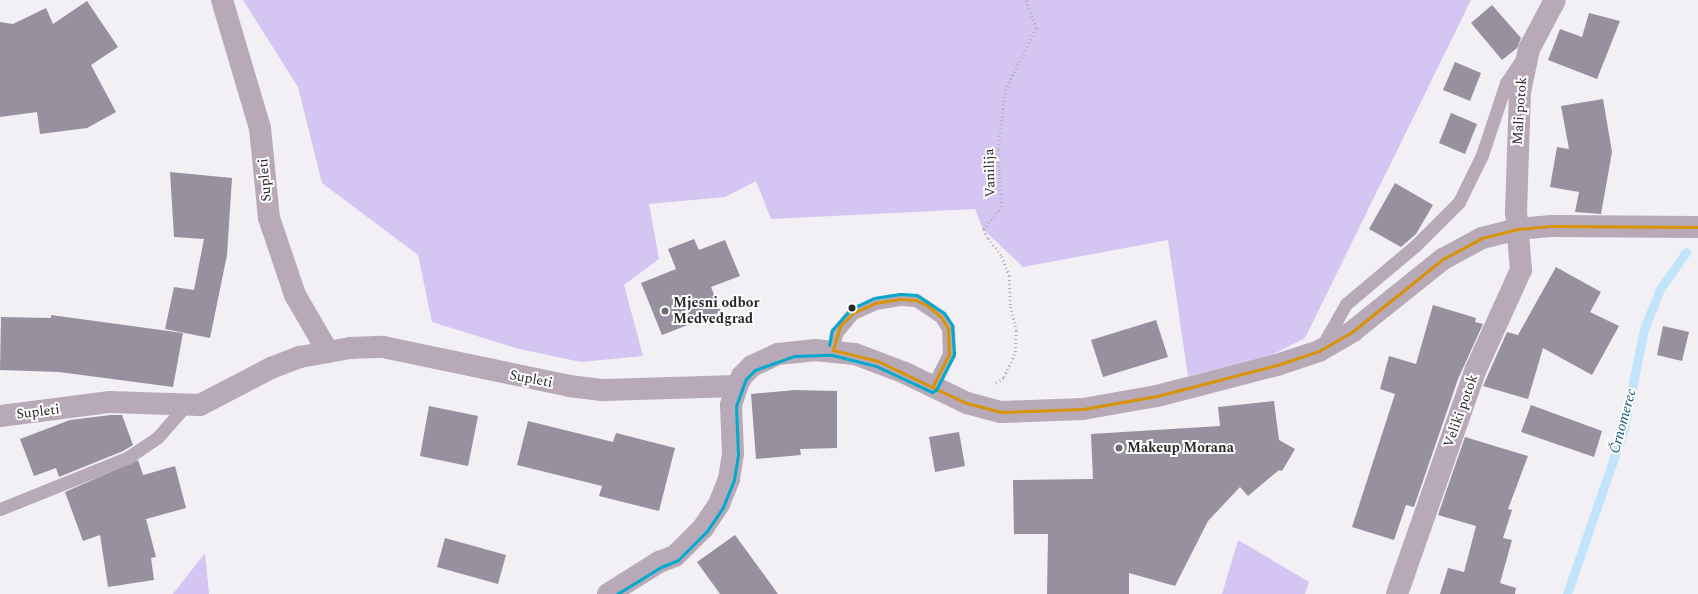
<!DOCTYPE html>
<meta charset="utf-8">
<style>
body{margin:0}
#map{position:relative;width:1698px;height:594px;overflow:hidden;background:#f2f0f4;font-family:Spectral,serif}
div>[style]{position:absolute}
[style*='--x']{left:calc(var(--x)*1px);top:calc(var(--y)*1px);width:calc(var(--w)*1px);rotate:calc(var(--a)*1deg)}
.forest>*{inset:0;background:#d4c5f3}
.stream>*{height:9px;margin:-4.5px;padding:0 4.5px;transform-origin:4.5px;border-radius:4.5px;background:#c0e4fc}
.building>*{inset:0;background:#96909f}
.path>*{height:2.5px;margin-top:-1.25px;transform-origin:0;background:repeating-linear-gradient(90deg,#b6aeb6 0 1px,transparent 0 4px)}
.service>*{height:13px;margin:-6.5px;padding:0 6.5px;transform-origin:6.5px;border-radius:6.5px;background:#b7a9b7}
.minor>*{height:22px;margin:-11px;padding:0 11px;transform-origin:11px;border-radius:11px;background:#b7a9b7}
.tertiary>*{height:22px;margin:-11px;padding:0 11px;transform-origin:11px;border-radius:11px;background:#b7a9b7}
.bus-1>*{height:3px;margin:-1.5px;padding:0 1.5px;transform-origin:1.5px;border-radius:1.5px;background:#d89306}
.bus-2>*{height:3px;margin:-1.5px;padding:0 1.5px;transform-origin:1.5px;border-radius:1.5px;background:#00a9ce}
.dots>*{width:11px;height:11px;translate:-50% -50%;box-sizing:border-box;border:2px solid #fefdfe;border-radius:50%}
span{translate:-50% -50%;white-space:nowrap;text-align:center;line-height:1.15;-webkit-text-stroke:4px #fefdfe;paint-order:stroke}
.street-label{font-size:14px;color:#272629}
.poi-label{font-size:14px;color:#272629;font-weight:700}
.left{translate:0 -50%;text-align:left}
.water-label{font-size:15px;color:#0f5c7e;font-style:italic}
</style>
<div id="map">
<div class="forest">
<i style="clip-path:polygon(243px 0,1471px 0,1305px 338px,1268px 357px,1188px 376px,1168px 240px,1023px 267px,983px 229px,975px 209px,771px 219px,756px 181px,725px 197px,649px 204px,659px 259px,624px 285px,643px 356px,581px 362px,519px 349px,432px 322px,418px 255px,322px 183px,298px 87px)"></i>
<i style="clip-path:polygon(1238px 540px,1309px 582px,1305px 594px,1222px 594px)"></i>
<i style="clip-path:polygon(205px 553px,209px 594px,173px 594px)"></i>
</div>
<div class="stream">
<i style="--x:1567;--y:594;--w:176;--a:-71"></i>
<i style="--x:1624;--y:428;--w:101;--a:-78.6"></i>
<i style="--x:1644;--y:329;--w:43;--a:-68.2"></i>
<i style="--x:1660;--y:289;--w:45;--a:-54.9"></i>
</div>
<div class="building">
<i style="clip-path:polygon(87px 1px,118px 47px,91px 65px,116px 112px,87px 128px,40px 134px,37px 112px,0 117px,0 22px,13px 24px,46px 8px,53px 24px)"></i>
<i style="clip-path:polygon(1492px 5px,1521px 38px,1517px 48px,1502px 60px,1471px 23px)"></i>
<i style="clip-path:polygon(1589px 13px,1620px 21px,1597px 79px,1548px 60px,1560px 29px,1582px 37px)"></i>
<i style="clip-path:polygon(1455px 62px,1481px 73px,1470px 101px,1443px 90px)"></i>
<i style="clip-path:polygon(1603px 99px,1612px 152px,1601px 214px,1575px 212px,1579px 192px,1550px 187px,1557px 147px,1569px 149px,1561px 106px)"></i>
<i style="clip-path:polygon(1451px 113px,1477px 124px,1465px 154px,1439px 143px)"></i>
<i style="clip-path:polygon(170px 172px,232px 178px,227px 255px,210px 338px,165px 329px,174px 287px,194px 290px,204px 239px,174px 237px)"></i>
<i style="clip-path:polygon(1395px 183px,1433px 205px,1416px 234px,1401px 247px,1369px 229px)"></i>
<i style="clip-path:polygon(694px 239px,699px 250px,725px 240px,740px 276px,711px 287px,721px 312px,662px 335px,641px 283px,676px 269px,668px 249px)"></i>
<i style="clip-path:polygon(1556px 267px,1601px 292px,1590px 312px,1619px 326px,1592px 375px,1543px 348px,1528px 399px,1483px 386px,1507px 332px,1518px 335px)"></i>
<i style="clip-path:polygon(1433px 305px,1476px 318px,1475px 322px,1483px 324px,1458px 379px,1414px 507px,1406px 505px,1394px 540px,1352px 527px,1395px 394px,1380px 389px,1389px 356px,1416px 364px)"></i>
<i style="clip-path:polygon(51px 315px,183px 333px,173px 387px,59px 372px,0 370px,1px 317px,51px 318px)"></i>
<i style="clip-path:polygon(1156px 320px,1168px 357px,1103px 377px,1091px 340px)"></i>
<i style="clip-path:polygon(1663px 326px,1689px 332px,1682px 361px,1657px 355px)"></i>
<i style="clip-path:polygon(795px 390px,837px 391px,837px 448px,800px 449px,801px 455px,756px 459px,751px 394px)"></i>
<i style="clip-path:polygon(1274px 401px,1279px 440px,1295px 449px,1282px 471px,1279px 470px,1248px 496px,1240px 487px,1208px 521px,1175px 586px,1129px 573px,1129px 594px,1047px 594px,1048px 534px,1014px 534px,1013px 480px,1093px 479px,1091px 434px,1220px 426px,1218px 407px)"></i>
<i style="clip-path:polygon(1531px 405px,1602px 431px,1594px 457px,1521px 432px)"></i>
<i style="clip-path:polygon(429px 406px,478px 416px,468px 466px,420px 456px)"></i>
<i style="clip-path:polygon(111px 415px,122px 415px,133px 445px,123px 451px,59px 477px,56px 468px,34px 476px,20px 439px,70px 420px)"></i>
<i style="clip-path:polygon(528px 421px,613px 442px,616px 433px,675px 448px,659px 511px,599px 496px,602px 486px,517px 465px)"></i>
<i style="clip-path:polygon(959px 432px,965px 466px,935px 472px,929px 437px)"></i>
<i style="clip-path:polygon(1465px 437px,1528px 456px,1508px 509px,1512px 510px,1503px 538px,1512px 540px,1500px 583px,1516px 588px,1515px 594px,1440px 594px,1448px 568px,1464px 572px,1476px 526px,1438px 515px)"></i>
<i style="clip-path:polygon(138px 460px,143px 475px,175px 466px,186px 508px,146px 519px,156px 557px,151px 558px,154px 580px,108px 587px,100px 535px,83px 541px,65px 492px)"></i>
<i style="clip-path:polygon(735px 535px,778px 594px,720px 594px,697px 562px)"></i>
<i style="clip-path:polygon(445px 538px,506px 555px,498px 584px,437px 567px)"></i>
</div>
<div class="path">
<i style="--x:996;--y:383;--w:10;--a:-37"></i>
<i style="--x:1004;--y:377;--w:27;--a:-66"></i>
<i style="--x:1015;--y:352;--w:21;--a:-87"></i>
<i style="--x:1016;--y:331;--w:27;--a:-103"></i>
<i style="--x:1010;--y:305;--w:29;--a:-92"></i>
<i style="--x:1009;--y:276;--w:22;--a:-111"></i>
<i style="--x:1001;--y:255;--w:22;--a:-129"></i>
<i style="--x:987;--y:238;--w:10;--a:-114"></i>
<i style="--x:983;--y:229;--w:28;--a:-51"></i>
<i style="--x:1001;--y:207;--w:58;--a:-93"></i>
<i style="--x:998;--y:149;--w:59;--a:-83.2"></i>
<i style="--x:1005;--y:90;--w:69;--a:-63.4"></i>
<i style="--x:1036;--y:28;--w:30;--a:-110"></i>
</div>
<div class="service">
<i style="--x:1321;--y:348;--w:51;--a:-60.4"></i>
<i style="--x:1346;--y:304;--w:92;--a:-40.1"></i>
<i style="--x:1416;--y:245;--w:61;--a:-45"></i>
<i style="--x:1459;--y:202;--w:52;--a:-63.9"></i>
<i style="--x:1482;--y:155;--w:76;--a:-71.6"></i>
<i style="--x:1506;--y:83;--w:29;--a:-56"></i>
<i style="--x:833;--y:350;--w:17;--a:-80"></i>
<i style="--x:836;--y:333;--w:26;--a:-50"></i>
<i style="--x:853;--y:313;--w:24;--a:-24"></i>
<i style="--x:875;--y:303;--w:25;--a:-9"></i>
<i style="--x:900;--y:299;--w:16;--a:4"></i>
<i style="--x:916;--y:300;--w:30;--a:34"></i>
<i style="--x:941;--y:317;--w:13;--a:58"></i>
<i style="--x:948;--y:328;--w:26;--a:88"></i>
<i style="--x:949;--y:354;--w:37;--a:117"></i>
<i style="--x:0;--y:509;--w:137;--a:-21.9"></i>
<i style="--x:127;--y:458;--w:37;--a:-34"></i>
<i style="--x:158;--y:437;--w:41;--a:-48.9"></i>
</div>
<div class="minor">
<i style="--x:222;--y:0;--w:134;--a:73.5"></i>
<i style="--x:260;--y:128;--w:90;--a:84.3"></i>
<i style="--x:269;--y:218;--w:81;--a:71.3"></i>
<i style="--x:295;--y:295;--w:66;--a:59.9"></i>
<i style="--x:0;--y:416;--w:111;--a:-7.3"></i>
<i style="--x:110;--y:402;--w:90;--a:1.9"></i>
<i style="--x:200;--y:405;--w:80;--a:-27.5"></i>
<i style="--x:271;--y:368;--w:31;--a:-21"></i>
<i style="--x:300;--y:357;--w:51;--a:-10.2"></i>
<i style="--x:350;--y:348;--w:33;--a:-2"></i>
<i style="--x:383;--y:347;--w:190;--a:11.8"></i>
<i style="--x:569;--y:386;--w:35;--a:7"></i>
<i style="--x:604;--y:390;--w:133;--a:-1.7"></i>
<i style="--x:1397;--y:594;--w:238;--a:-70.7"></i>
<i style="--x:1476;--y:369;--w:109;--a:-65.6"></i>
<i style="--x:1521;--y:270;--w:58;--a:-94.9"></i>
<i style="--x:1516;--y:212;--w:120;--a:-88.1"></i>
<i style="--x:1520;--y:92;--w:44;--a:-78.2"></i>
<i style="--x:1529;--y:49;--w:55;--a:-62"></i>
</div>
<div class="tertiary">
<i style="--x:608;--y:594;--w:60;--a:-32.1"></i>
<i style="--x:659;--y:562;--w:17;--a:-21"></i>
<i style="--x:675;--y:556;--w:40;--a:-45"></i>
<i style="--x:703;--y:528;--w:29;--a:-56"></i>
<i style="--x:719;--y:504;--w:27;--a:-68"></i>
<i style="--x:729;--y:479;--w:26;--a:-81"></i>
<i style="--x:733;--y:453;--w:48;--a:-92.4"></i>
<i style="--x:731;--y:405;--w:20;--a:-72"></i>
<i style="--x:737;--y:386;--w:11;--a:-63"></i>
<i style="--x:742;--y:376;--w:14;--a:-45"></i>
<i style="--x:752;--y:366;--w:29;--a:-25"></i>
<i style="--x:778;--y:354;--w:36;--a:-6"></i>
<i style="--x:814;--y:350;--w:41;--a:5.6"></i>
<i style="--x:855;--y:354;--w:53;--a:20.8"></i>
<i style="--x:905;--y:373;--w:69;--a:25.8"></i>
<i style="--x:967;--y:403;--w:35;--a:15"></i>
<i style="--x:1001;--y:412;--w:82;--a:-2.1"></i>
<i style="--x:1083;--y:409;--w:75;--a:-10"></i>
<i style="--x:1157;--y:396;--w:124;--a:-14.5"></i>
<i style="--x:1277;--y:365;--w:44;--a:-18.4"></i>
<i style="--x:1319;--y:351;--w:39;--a:-30"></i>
<i style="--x:1353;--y:331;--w:115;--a:-38.7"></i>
<i style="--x:1443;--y:259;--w:44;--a:-28.3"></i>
<i style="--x:1482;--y:238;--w:36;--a:-14"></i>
<i style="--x:1517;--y:229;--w:33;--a:-5"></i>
<i style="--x:1550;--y:226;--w:148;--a:0.4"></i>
</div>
<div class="bus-1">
<i style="--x:900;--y:299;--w:16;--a:4"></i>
<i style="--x:916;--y:300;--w:13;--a:27"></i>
<i style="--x:928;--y:306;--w:17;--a:40"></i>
<i style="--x:941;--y:317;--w:13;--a:58"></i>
<i style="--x:948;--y:328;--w:26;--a:88"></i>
<i style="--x:949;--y:354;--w:37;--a:117"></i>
<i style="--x:932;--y:387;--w:60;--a:-154.3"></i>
<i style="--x:878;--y:361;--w:46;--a:-166.3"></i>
<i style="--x:833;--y:350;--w:25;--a:-74"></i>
<i style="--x:840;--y:326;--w:18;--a:-45"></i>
<i style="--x:853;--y:313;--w:24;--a:-24"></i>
<i style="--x:875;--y:303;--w:25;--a:-9"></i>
<i style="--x:932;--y:387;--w:38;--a:25"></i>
<i style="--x:967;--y:403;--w:35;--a:15"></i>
<i style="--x:1001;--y:412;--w:82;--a:-2.1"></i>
<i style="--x:1083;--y:409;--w:75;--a:-10"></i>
<i style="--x:1157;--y:396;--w:124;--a:-14.5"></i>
<i style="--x:1277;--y:365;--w:44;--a:-18.4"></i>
<i style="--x:1319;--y:351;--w:39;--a:-30"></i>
<i style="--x:1353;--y:331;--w:115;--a:-38.7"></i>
<i style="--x:1443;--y:259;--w:44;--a:-28.3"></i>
<i style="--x:1482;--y:238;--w:36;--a:-14"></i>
<i style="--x:1517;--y:229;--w:33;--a:-5"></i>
<i style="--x:1550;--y:226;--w:148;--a:0.4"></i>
</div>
<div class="bus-2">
<i style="--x:617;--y:594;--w:52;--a:-31.5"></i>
<i style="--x:661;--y:567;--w:18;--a:-22"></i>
<i style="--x:678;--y:560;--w:41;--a:-45"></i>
<i style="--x:707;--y:531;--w:29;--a:-56"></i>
<i style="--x:723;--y:507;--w:29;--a:-68"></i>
<i style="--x:734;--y:480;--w:26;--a:-81"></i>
<i style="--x:738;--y:454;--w:48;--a:-92.4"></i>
<i style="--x:736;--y:406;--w:29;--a:-70"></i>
<i style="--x:746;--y:379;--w:13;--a:-45"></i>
<i style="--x:755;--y:370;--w:41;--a:-19.7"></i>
<i style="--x:794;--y:356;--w:38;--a:-2"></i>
<i style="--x:832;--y:355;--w:45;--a:14"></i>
<i style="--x:876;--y:366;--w:62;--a:24.9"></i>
<i style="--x:932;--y:392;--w:4;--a:-27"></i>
<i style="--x:936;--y:390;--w:40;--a:-63.4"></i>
<i style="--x:954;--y:354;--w:29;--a:-94"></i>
<i style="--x:952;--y:325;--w:14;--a:-124"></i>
<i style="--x:944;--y:313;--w:33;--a:-147"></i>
<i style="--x:916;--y:295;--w:16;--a:-176"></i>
<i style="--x:900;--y:294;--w:26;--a:171"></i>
<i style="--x:874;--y:298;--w:25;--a:154"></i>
<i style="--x:851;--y:309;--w:28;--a:132"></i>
<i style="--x:832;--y:330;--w:15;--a:101"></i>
</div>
<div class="dots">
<i style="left:852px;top:308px;background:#272629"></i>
<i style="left:665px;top:311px;background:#6e6d70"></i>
<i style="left:1119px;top:448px;background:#6e6d70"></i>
</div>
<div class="street-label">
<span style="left:1520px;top:111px;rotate:-86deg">Mali potok</span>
<span style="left:990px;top:173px;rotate:-92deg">Vanilija</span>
<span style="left:265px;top:180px;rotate:-95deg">Supleti</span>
<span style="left:531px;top:379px;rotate:11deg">Supleti</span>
<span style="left:1461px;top:411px;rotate:-70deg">Veliki potok</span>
<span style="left:38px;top:412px;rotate:-7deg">Supleti</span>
</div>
<div class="poi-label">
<span class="left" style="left:673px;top:311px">Mjesni odbor<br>Medvedgrad</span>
<span class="left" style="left:1127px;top:448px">Makeup Morana</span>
</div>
<div class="water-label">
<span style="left:1623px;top:421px;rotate:-75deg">Črnomerec</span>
</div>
</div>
